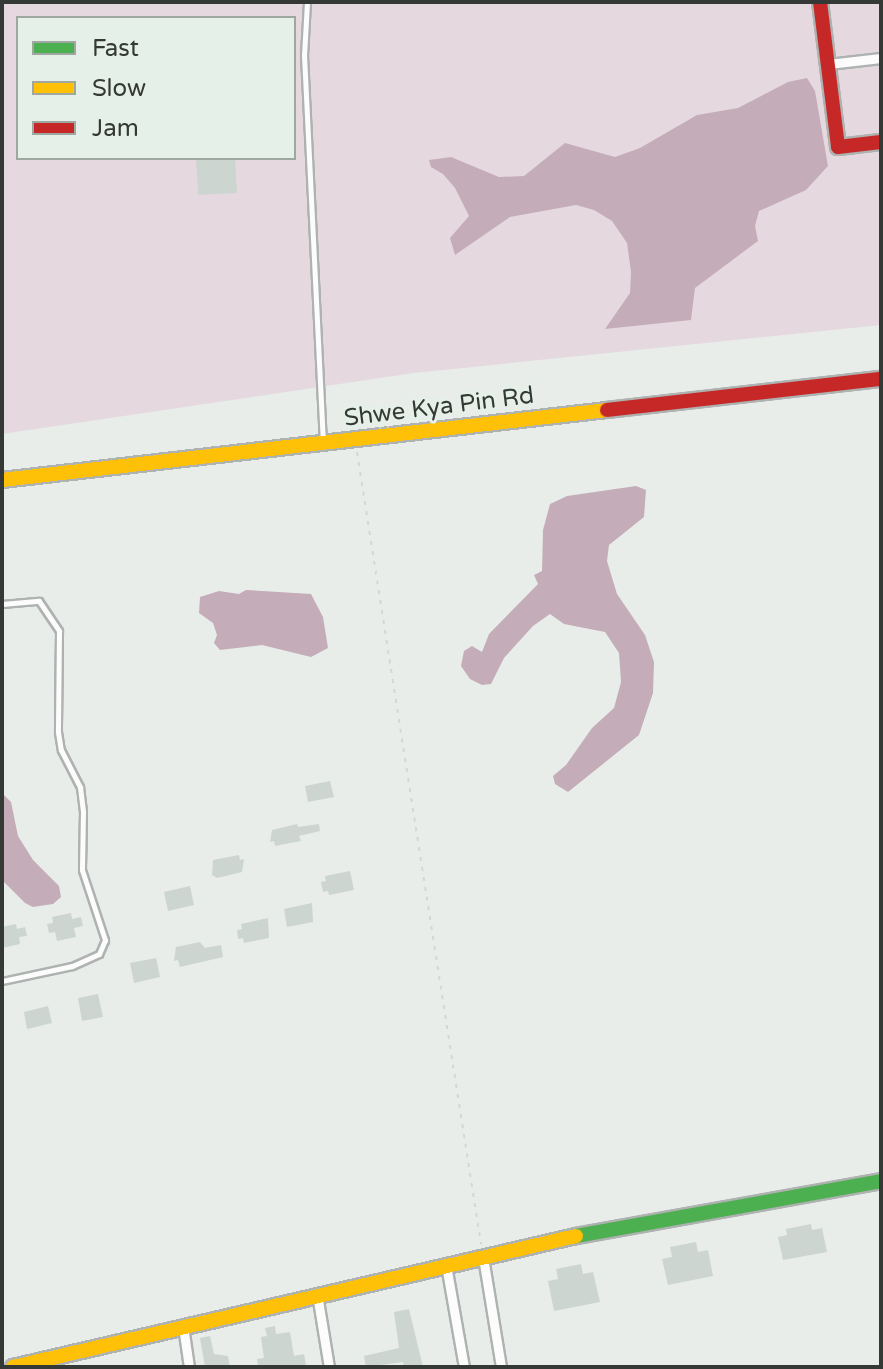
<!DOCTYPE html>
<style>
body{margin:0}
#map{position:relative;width:883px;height:1369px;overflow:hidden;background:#e8edea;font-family:"Varela Round",sans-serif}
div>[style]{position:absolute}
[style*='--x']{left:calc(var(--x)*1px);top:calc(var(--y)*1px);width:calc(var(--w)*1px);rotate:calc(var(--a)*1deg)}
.green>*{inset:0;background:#e5d9df}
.water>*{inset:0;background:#c4adb9}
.building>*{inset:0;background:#cdd5d0}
.path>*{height:2px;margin-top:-1px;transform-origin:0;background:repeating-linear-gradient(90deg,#d5d6d6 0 4px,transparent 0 10px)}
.roads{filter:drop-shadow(2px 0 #aeb2b0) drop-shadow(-2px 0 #aeb2b0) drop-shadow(0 2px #aeb2b0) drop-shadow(0 -2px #aeb2b0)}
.lane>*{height:5px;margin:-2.5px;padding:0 2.5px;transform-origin:2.5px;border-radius:2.5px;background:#fcfcfc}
.street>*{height:9px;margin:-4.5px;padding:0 4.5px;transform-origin:4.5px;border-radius:4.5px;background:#fcfcfc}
.fast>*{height:14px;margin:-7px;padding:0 7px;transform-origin:7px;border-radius:7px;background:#4caf50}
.slow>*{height:14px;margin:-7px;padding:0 7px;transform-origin:7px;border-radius:7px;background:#ffc107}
.jam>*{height:14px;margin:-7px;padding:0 7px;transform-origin:7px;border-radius:7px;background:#c62828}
span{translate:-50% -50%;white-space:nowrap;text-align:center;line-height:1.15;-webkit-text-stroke:6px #e5f0e9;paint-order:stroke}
.street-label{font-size:24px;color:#353936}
.frame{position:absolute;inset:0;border:4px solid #353936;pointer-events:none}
.legend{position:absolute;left:16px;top:16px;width:280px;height:144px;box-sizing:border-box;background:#e5f0e9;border:2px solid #9fa7a1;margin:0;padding:10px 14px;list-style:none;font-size:24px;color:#353936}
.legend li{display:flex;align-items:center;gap:16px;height:40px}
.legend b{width:40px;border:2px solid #9fa7a1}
</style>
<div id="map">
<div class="green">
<i style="clip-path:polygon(evenodd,2px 2px,881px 2px,881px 325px,414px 373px,2px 434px,2px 2px,18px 18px,294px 18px,294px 158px,18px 158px,18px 18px)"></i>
</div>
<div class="water">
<i style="clip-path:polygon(807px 78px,815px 91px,828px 166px,806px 190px,759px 211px,755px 226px,758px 241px,695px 288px,691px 320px,605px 329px,630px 293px,631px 272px,627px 243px,612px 221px,594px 210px,576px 205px,510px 217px,455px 255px,450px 238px,469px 216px,455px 188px,443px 174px,431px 167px,429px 160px,451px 157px,499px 177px,524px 176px,565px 143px,615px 157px,640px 148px,697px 115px,738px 108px,788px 82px)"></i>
<i style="clip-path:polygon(636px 486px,646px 490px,644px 517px,609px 545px,607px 561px,617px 594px,645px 635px,654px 662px,653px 693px,639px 735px,568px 792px,555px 784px,553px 776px,566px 765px,592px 728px,614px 708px,621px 682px,619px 653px,605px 632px,564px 624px,550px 614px,533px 626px,504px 658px,491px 684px,482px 685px,470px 679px,461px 666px,464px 651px,472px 646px,482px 652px,489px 634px,538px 584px,534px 575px,542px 571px,543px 530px,550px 504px,567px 496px)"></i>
<i style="clip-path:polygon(246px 590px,311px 594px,323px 617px,328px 648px,311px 657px,262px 645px,220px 650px,214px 643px,217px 635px,213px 623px,199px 613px,200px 597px,219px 591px,239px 594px)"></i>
<i style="clip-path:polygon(2px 793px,11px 802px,18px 836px,33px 860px,59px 886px,61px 897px,53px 904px,33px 907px,25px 903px,2px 880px)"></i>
</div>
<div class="building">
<i style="clip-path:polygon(196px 158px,235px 158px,237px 193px,198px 195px)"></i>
<i style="clip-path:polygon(330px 781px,334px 797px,308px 802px,305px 786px)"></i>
<i style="clip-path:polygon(297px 824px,298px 827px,319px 824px,320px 831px,299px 836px,301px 841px,275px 846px,274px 841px,270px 842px,272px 830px)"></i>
<i style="clip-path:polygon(239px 855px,240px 860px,244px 859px,242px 872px,217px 878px,212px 875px,213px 860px)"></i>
<i style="clip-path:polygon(350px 871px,354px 890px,329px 895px,328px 891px,323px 892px,321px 882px,326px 881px,325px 876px)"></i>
<i style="clip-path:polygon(190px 886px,194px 905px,168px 911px,164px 892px)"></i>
<i style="clip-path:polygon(312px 903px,313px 922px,287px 927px,284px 909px)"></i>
<i style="clip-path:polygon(71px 913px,72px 919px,81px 917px,83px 926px,74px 928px,76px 937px,57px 941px,55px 932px,49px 933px,47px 924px,53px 923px,52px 917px)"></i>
<i style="clip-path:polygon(268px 918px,269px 938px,244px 943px,243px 938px,238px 939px,237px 930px,242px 929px,241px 924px)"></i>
<i style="clip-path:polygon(16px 924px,17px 929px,25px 927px,27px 936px,19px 937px,20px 944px,2px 948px,2px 927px)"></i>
<i style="clip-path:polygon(200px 942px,205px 948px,221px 945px,223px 957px,180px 967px,178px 960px,174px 961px,176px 947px)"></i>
<i style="clip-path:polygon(156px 958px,160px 977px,134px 983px,130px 963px)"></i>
<i style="clip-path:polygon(98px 994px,103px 1017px,82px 1021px,78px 998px)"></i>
<i style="clip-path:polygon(48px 1006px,52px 1023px,27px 1029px,24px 1012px)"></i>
<i style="clip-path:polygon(811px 1224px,812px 1230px,822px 1228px,827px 1252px,783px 1260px,778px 1237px,787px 1235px,786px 1229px)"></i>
<i style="clip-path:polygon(696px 1242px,698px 1252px,708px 1250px,713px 1276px,668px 1285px,662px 1259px,672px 1257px,670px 1247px)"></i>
<i style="clip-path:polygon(581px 1264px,583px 1274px,593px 1272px,600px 1302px,554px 1311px,548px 1281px,558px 1279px,556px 1269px)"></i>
<i style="clip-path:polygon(409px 1309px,423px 1367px,404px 1367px,403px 1362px,366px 1367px,364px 1356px,399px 1348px,394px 1312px)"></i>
<i style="clip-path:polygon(275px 1326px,276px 1334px,290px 1332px,294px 1356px,304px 1354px,306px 1365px,258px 1367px,257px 1359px,264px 1358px,261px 1337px,267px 1336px,265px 1328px)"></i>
<i style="clip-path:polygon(210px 1336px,214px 1354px,228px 1356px,230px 1367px,205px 1367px,200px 1338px)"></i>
</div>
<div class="path">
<i style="--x:357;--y:452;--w:802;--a:81.1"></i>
</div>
<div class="roads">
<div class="lane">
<i style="--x:307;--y:2;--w:53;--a:93.2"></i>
<i style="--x:304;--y:55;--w:385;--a:87.2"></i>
<i style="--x:2;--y:604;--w:37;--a:-5"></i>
<i style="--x:39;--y:601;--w:36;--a:56"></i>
<i style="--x:59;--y:631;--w:101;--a:90.6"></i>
<i style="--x:58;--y:732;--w:18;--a:81"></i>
<i style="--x:61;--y:750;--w:42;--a:62.8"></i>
<i style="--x:80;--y:787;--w:24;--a:83"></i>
<i style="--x:83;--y:811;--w:59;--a:91"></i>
<i style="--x:82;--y:870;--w:74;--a:71.8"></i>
<i style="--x:105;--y:940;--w:15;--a:113"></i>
<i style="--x:99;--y:954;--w:30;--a:156"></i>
<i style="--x:72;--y:966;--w:72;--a:167.9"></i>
</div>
<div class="street">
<i style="--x:828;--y:64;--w:53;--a:-6.5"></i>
<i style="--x:483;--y:1257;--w:111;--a:80.7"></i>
<i style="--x:446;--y:1265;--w:104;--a:80"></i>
<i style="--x:317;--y:1294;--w:74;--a:80.7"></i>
<i style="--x:183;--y:1326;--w:41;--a:81.7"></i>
</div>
<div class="fast">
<i style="--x:576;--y:1236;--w:310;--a:-10.2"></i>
</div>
<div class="slow">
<i style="--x:2;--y:480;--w:609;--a:-6.6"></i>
<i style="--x:13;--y:1367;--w:578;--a:-13.1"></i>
</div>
<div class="jam">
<i style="--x:820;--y:2;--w:146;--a:82.9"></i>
<i style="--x:838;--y:147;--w:43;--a:-6.6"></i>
<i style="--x:607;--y:410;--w:276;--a:-6.5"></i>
</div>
</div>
<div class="street-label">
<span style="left:439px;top:407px;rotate:-7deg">Shwe Kya Pin Rd</span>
</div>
<div class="frame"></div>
<ul class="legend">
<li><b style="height:10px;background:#4caf50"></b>Fast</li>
<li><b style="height:10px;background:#ffc107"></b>Slow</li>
<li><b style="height:10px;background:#c62828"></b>Jam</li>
</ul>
</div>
